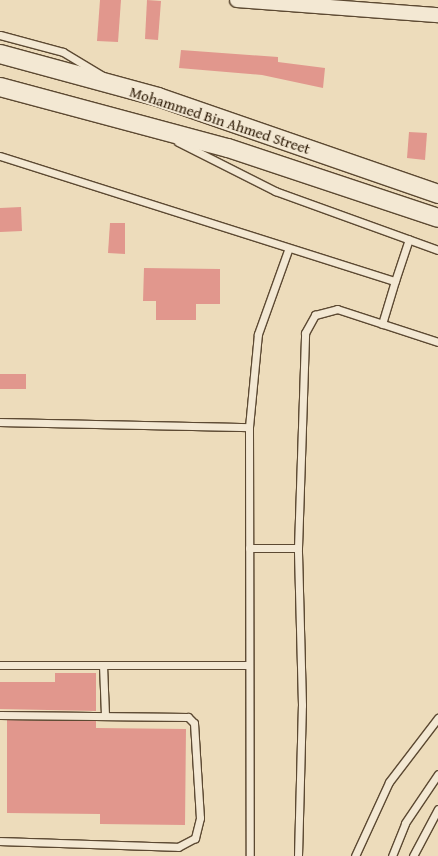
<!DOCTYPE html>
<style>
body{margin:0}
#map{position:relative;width:438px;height:856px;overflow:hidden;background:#eddcbb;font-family:"Gentium Book Plus",serif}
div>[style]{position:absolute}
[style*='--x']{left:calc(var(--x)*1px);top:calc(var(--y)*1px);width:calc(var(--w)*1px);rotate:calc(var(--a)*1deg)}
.building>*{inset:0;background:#e1978d}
.roads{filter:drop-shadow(1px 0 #5c4932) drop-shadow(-1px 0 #5c4932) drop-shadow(0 1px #5c4932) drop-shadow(0 -1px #5c4932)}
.service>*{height:7px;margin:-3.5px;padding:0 3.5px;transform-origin:3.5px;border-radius:3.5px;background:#f3e8d3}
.minor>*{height:14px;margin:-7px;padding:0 7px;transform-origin:7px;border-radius:7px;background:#f3e8d3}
.tertiary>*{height:18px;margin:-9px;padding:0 9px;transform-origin:9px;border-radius:9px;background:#f3e8d3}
span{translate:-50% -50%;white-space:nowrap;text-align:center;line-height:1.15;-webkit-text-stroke:4px #f3e8d3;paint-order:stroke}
.street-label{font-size:15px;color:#2b1804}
</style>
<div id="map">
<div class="building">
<i style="clip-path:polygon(100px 0,121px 0,118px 42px,97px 41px)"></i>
<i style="clip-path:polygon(147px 0,161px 1px,158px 40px,145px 39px)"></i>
<i style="clip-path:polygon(181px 50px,278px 57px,278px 62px,325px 68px,323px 88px,262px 75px,179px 68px)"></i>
<i style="clip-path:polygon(409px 132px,427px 133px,425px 160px,407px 158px)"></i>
<i style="clip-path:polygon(21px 207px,22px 231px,0 232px,0 208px)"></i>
<i style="clip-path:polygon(110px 223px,125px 223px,125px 254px,108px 253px)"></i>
<i style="clip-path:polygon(144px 268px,220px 269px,220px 304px,196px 304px,196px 320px,156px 320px,156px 301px,143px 301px)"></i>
<i style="clip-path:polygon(0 374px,26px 374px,26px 389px,0 389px)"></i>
<i style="clip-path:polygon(55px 673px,96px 673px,96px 711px,0 709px,0 682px,55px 682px)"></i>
<i style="clip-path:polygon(7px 720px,96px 721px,96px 728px,186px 729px,185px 825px,100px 824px,100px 814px,7px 813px)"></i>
</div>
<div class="roads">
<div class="service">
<i style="--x:0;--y:35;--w:65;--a:15.1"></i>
<i style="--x:63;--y:52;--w:47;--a:31"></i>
<i style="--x:178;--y:142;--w:109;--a:26.8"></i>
<i style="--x:275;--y:191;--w:173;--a:19.9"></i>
<i style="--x:0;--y:156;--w:414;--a:17.6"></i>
<i style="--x:395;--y:281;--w:44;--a:-71.6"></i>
<i style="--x:382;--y:324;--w:45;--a:-73.2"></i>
<i style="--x:0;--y:422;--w:249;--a:1.2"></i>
<i style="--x:249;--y:427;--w:429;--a:89.9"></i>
<i style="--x:249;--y:427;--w:93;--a:-84.5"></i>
<i style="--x:258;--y:334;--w:89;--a:-70.3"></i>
<i style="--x:249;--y:548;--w:49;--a:0"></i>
<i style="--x:0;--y:665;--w:249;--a:0"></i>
<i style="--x:103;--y:665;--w:50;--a:87.7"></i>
<i style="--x:0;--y:715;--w:188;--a:0.6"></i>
<i style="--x:188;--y:717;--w:8;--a:45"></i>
<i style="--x:194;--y:723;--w:95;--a:86.4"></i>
<i style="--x:200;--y:818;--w:21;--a:104"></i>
<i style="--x:195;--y:838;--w:19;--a:152"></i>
<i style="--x:178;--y:847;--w:178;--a:-178.1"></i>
<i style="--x:298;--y:856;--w:151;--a:-88.5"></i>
<i style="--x:302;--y:705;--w:157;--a:-91.5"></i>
<i style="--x:298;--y:548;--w:215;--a:-88.1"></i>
<i style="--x:305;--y:333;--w:21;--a:-61"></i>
<i style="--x:315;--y:315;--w:23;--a:-15"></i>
<i style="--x:337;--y:309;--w:106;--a:18.1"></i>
<i style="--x:355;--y:856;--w:81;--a:-65.3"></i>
<i style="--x:389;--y:782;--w:81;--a:-52.6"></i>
<i style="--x:392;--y:856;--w:35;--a:-68"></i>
<i style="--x:405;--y:823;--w:59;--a:-56"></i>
<i style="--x:413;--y:856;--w:53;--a:-62"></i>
</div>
<div class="minor">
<i style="--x:237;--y:0;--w:202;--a:4.3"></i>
</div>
<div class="tertiary">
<i style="--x:0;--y:54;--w:164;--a:15.2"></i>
<i style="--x:158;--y:97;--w:296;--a:19.1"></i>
<i style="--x:0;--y:87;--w:236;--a:15"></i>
<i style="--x:228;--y:148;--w:221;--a:18.4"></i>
</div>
</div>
<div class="street-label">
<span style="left:220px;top:120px;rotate:18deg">Mohammed Bin Ahmed Street</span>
</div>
</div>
